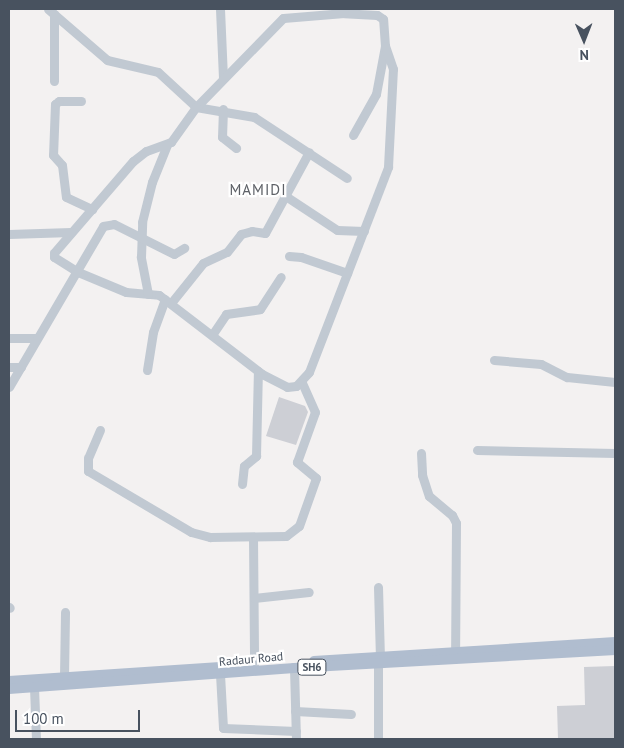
<!DOCTYPE html>
<style>
body{margin:0}
#map{position:relative;width:624px;height:748px;overflow:hidden;background:#f3f1f1;font-family:"PT Sans",sans-serif}
div>[style]{position:absolute}
[style*='--x']{left:calc(var(--x)*1px);top:calc(var(--y)*1px);width:calc(var(--w)*1px);rotate:calc(var(--a)*1deg)}
.building>*{inset:0;background:#cdcfd5}
.minor>*{height:9px;margin:-4.5px;padding:0 4.5px;transform-origin:4.5px;border-radius:4.5px;background:#c1c9d2}
.major>*{height:10px;margin:-5px;padding:0 5px;transform-origin:5px;border-radius:5px;background:#b0bdcf}
span{translate:-50% -50%;white-space:nowrap;text-align:center;line-height:1.15;-webkit-text-stroke:4.5px #fff;paint-order:stroke}
.shield-label span{padding:1px 4px;background:#fff;border:1px solid;border-radius:4px;-webkit-text-stroke-width:0}
.shield-label{font-size:11px;color:#48525f;font-weight:700}
.street-label{font-size:12px;color:#48525f}
.quarter-label{font-size:15px;color:#5d6066;letter-spacing:1px}
.frame{position:absolute;inset:0;border:10px solid #48525f;pointer-events:none}
.north{position:absolute;left:559px;top:15px;width:50px;height:50px;-webkit-text-stroke:4px #fff;paint-order:stroke;rotate:179deg;font-size:14px;font-weight:700;line-height:20px;text-align:center;color:#48525f}
.north::after{content:'';display:block;margin:auto;width:18px;height:22px;background:#48525f;clip-path:polygon(50% 0,100% 100%,50% 72%,0 100%)}
.scale{position:absolute;left:15px;top:710px;width:125px;height:22px;box-sizing:border-box;border:2px solid #48525f;border-top:0;padding-left:6px;font-size:15px;line-height:18px;white-space:nowrap;color:#48525f;-webkit-text-stroke:4px #fff;paint-order:stroke}
</style>
<div id="map">
<div class="building">
<i style="clip-path:polygon(279px 397px,305px 406px,308px 412px,296px 445px,266px 436px)"></i>
<i style="clip-path:polygon(615px 666px,615px 739px,558px 739px,557px 706px,585px 705px,584px 667px)"></i>
</div>
<div class="minor">
<i style="--x:48;--y:9;--w:78;--a:40.8"></i>
<i style="--x:107;--y:60;--w:52;--a:13.2"></i>
<i style="--x:158;--y:72;--w:52;--a:42.6"></i>
<i style="--x:196;--y:107;--w:59;--a:9.8"></i>
<i style="--x:254;--y:117;--w:111;--a:33.3"></i>
<i style="--x:220;--y:9;--w:70;--a:87.5"></i>
<i style="--x:54;--y:81;--w:67;--a:-90"></i>
<i style="--x:81;--y:101;--w:22;--a:180"></i>
<i style="--x:59;--y:101;--w:5;--a:143"></i>
<i style="--x:55;--y:104;--w:51;--a:92.2"></i>
<i style="--x:53;--y:155;--w:13;--a:48"></i>
<i style="--x:62;--y:165;--w:32;--a:83"></i>
<i style="--x:66;--y:197;--w:29;--a:25"></i>
<i style="--x:223;--y:109;--w:28;--a:92"></i>
<i style="--x:222;--y:137;--w:18;--a:38"></i>
<i style="--x:353;--y:135;--w:47;--a:-60.7"></i>
<i style="--x:376;--y:94;--w:49;--a:-79.4"></i>
<i style="--x:385;--y:46;--w:27;--a:-94"></i>
<i style="--x:383;--y:19;--w:7;--a:-146"></i>
<i style="--x:377;--y:15;--w:33;--a:-177"></i>
<i style="--x:344;--y:13;--w:61;--a:175.3"></i>
<i style="--x:283;--y:18;--w:124;--a:134.3"></i>
<i style="--x:196;--y:107;--w:43;--a:125.5"></i>
<i style="--x:171;--y:142;--w:27;--a:160"></i>
<i style="--x:146;--y:151;--w:16;--a:142"></i>
<i style="--x:133;--y:161;--w:121;--a:130.7"></i>
<i style="--x:54;--y:253;--w:4;--a:90"></i>
<i style="--x:54;--y:257;--w:28;--a:32"></i>
<i style="--x:78;--y:272;--w:52;--a:22.6"></i>
<i style="--x:126;--y:292;--w:33;--a:5"></i>
<i style="--x:159;--y:295;--w:130;--a:37.5"></i>
<i style="--x:262;--y:374;--w:28;--a:27"></i>
<i style="--x:287;--y:387;--w:9;--a:-6"></i>
<i style="--x:296;--y:386;--w:19;--a:-47"></i>
<i style="--x:309;--y:372;--w:220;--a:-68.9"></i>
<i style="--x:388;--y:167;--w:98;--a:-87.1"></i>
<i style="--x:393;--y:69;--w:24;--a:-109"></i>
<i style="--x:287;--y:197;--w:60;--a:33.4"></i>
<i style="--x:337;--y:230;--w:27;--a:2"></i>
<i style="--x:9;--y:234;--w:62;--a:-1.8"></i>
<i style="--x:289;--y:256;--w:12;--a:5"></i>
<i style="--x:301;--y:257;--w:49;--a:19.2"></i>
<i style="--x:148;--y:294;--w:38;--a:-101"></i>
<i style="--x:141;--y:257;--w:35;--a:-88"></i>
<i style="--x:142;--y:222;--w:41;--a:-76"></i>
<i style="--x:152;--y:182;--w:40;--a:-68"></i>
<i style="--x:171;--y:303;--w:51;--a:-51.3"></i>
<i style="--x:203;--y:263;--w:26;--a:-25"></i>
<i style="--x:227;--y:252;--w:23;--a:-52"></i>
<i style="--x:241;--y:234;--w:11;--a:-15"></i>
<i style="--x:252;--y:231;--w:13;--a:9"></i>
<i style="--x:265;--y:233;--w:92;--a:-61.5"></i>
<i style="--x:212;--y:335;--w:25;--a:-56"></i>
<i style="--x:226;--y:314;--w:34;--a:-8"></i>
<i style="--x:260;--y:309;--w:38;--a:-57"></i>
<i style="--x:9;--y:338;--w:28;--a:0"></i>
<i style="--x:494;--y:360;--w:47;--a:4.9"></i>
<i style="--x:541;--y:364;--w:29;--a:27"></i>
<i style="--x:567;--y:377;--w:48;--a:5.9"></i>
<i style="--x:9;--y:367;--w:12;--a:0"></i>
<i style="--x:147;--y:370;--w:38;--a:-81"></i>
<i style="--x:153;--y:332;--w:35;--a:-70"></i>
<i style="--x:9;--y:387;--w:186;--a:-59.7"></i>
<i style="--x:103;--y:226;--w:11;--a:-10"></i>
<i style="--x:114;--y:224;--w:67;--a:26.6"></i>
<i style="--x:174;--y:254;--w:12;--a:-31"></i>
<i style="--x:100;--y:430;--w:30;--a:113"></i>
<i style="--x:88;--y:458;--w:13;--a:90"></i>
<i style="--x:88;--y:471;--w:120;--a:30.6"></i>
<i style="--x:191;--y:532;--w:20;--a:15"></i>
<i style="--x:210;--y:537;--w:76;--a:-0.8"></i>
<i style="--x:286;--y:536;--w:16;--a:-38"></i>
<i style="--x:299;--y:526;--w:51;--a:-70.5"></i>
<i style="--x:316;--y:478;--w:25;--a:-140"></i>
<i style="--x:297;--y:462;--w:53;--a:-70.2"></i>
<i style="--x:315;--y:412;--w:32;--a:-114"></i>
<i style="--x:477;--y:450;--w:138;--a:1.2"></i>
<i style="--x:421;--y:453;--w:22;--a:87"></i>
<i style="--x:422;--y:475;--w:22;--a:72"></i>
<i style="--x:429;--y:496;--w:30;--a:40"></i>
<i style="--x:452;--y:515;--w:9;--a:63"></i>
<i style="--x:456;--y:523;--w:129;--a:90.4"></i>
<i style="--x:242;--y:484;--w:18;--a:-84"></i>
<i style="--x:244;--y:466;--w:16;--a:-40"></i>
<i style="--x:256;--y:456;--w:85;--a:-88.7"></i>
<i style="--x:253;--y:537;--w:127;--a:89.5"></i>
<i style="--x:378;--y:587;--w:70;--a:88.4"></i>
<i style="--x:254;--y:598;--w:55;--a:-6.2"></i>
<i style="--x:9;--y:607;--w:1;--a:45"></i>
<i style="--x:294;--y:668;--w:71;--a:88.4"></i>
<i style="--x:220;--y:674;--w:54;--a:86.8"></i>
<i style="--x:223;--y:728;--w:73;--a:2.4"></i>
<i style="--x:64;--y:677;--w:65;--a:-89.1"></i>
<i style="--x:34;--y:687;--w:52;--a:87.8"></i>
<i style="--x:295;--y:711;--w:56;--a:3.1"></i>
<i style="--x:378;--y:739;--w:74;--a:-90"></i>
</div>
<div class="major">
<i style="--x:314;--y:661;--w:302;--a:-3.6"></i>
<i style="--x:9;--y:681;--w:242;--a:-3.8"></i>
<i style="--x:9;--y:689;--w:286;--a:-4.2"></i>
<i style="--x:294;--y:668;--w:322;--a:-3.2"></i>
</div>
<div class="shield-label">
<span style="left:312px;top:667px">SH6</span>
</div>
<div class="street-label">
<span style="left:251px;top:659px;rotate:-5deg">Radaur Road</span>
</div>
<div class="quarter-label">
<span style="left:258px;top:190px">MAMIDI</span>
</div>
<div class="frame"></div>
<div class="north">N</div>
<div class="scale">100 m</div>
</div>
